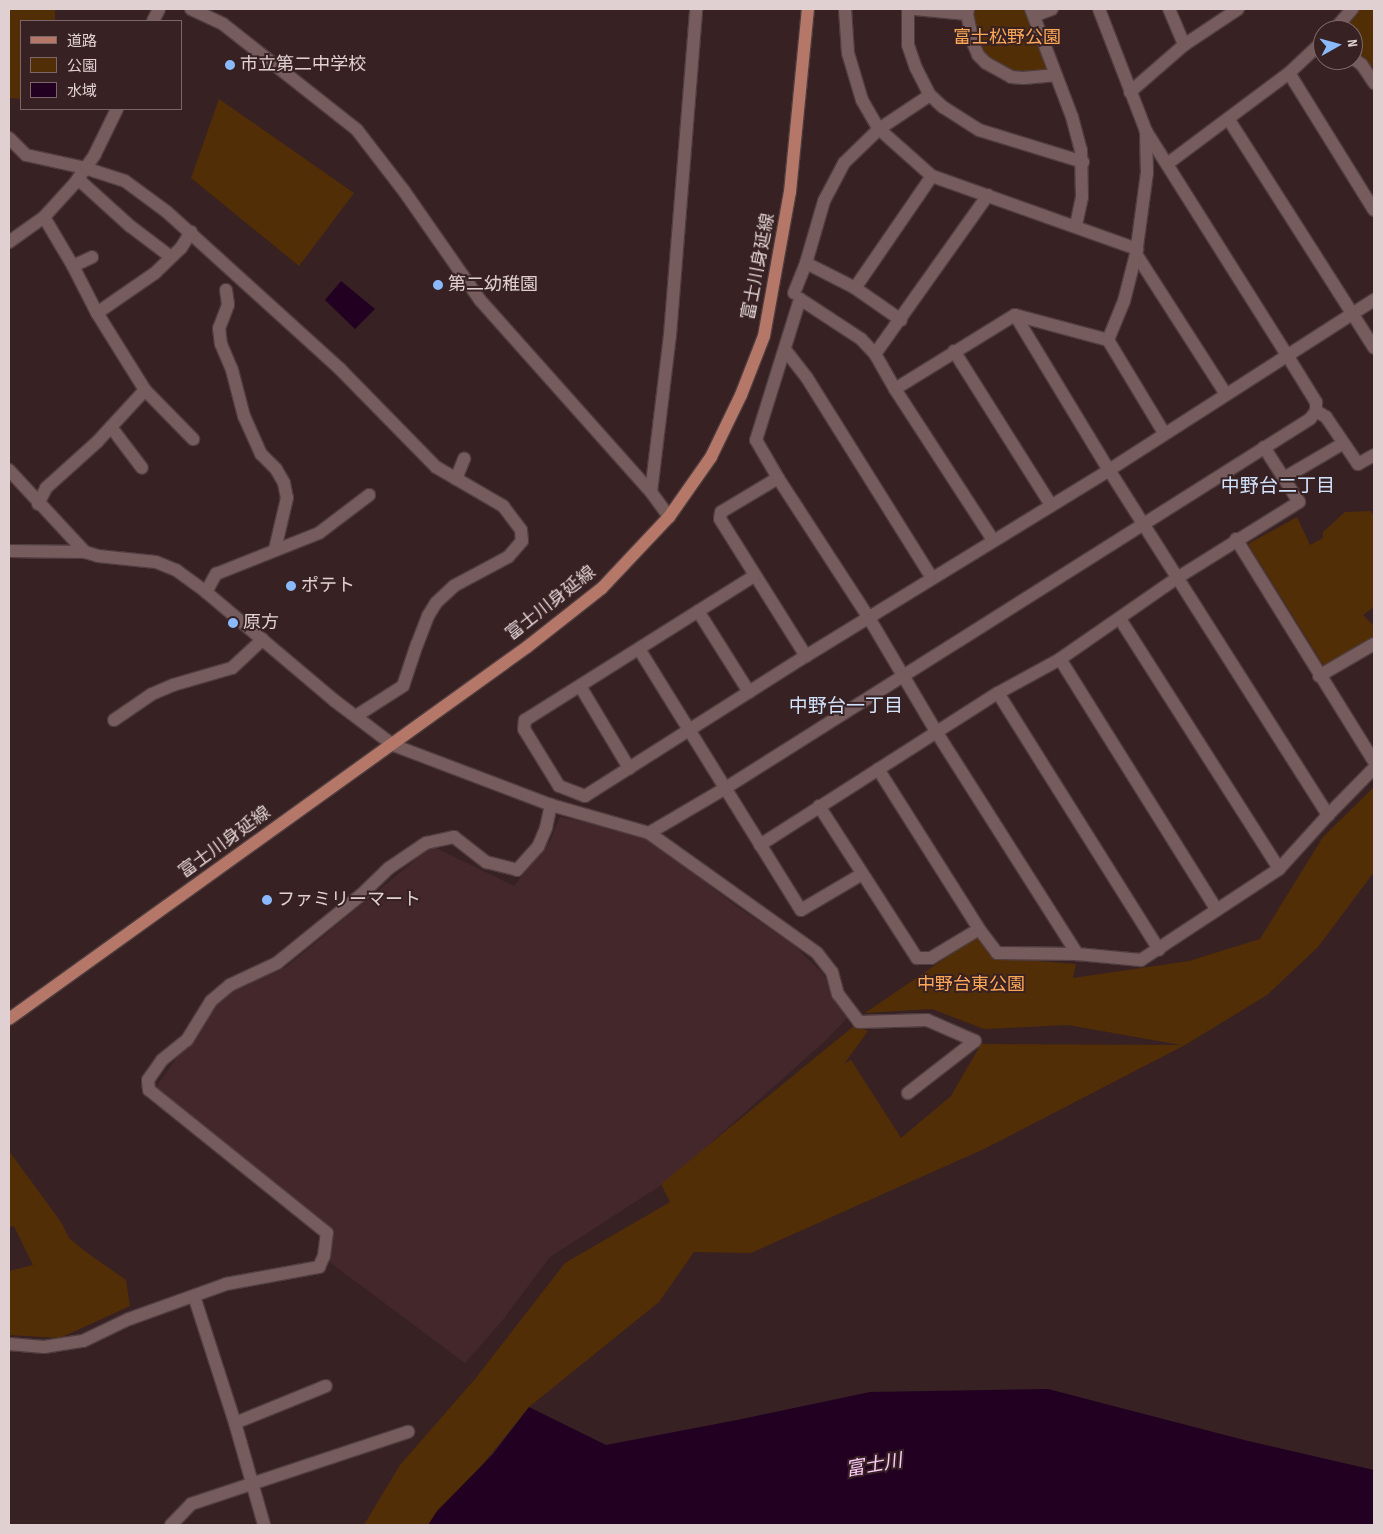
<!DOCTYPE html>
<meta charset="utf-8">
<style>
body{margin:0}
#map{position:relative;width:1383px;height:1534px;overflow:hidden;background:#372123;font-family:"Sofia Sans Condensed","Noto Sans JP",sans-serif}
div>[style]{position:absolute}
[style*='--x']{left:calc(var(--x)*1px);top:calc(var(--y)*1px);width:calc(var(--w)*1px);rotate:calc(var(--a)*1deg)}
.built>*{inset:0;background:#44272a}
.green>*{inset:0;background:#522e06}
.water>*{inset:0;background:#210022}
.roads{filter:drop-shadow(1px 0 #503d3f) drop-shadow(-1px 0 #503d3f) drop-shadow(0 1px #503d3f) drop-shadow(0 -1px #503d3f)}
.minor>*{height:12px;margin:-6px;padding:0 6px;transform-origin:6px;border-radius:6px;background:#765c5d}
.tertiary>*{height:12px;margin:-6px;padding:0 6px;transform-origin:6px;border-radius:6px;background:#765c5d}
.primary>*{height:12px;margin:-6px;padding:0 6px;transform-origin:6px;border-radius:6px;background:#b57868}
.dots>*{width:14px;height:14px;translate:-50% -50%;box-sizing:border-box;border:2px solid #372123;border-radius:50%}
span{translate:-50% -50%;white-space:nowrap;text-align:center;line-height:1.15;-webkit-text-stroke:4px #372123;paint-order:stroke}
.park-label{font-size:18px;color:#fda857}
.poi-label{font-size:18px;color:#e0d0d1}
.left{translate:0 -50%;text-align:left}
.street-label{font-size:18px;color:#e0d0d1}
.neighbourhood-label{font-size:19px;color:#d2e4fd}
.water-label{font-size:19px;color:#fdcbfb;font-style:italic}
.frame{position:absolute;inset:0;border:10px solid #e0d0d1;pointer-events:none}
.legend{position:absolute;left:20px;top:20px;width:162px;height:90px;box-sizing:border-box;background:#372123;border:1px solid #7b6769;margin:0;padding:6px 9px;list-style:none;font-size:15px;color:#e0d0d1}
.legend li{display:flex;align-items:center;gap:10px;height:25px}
.legend b{width:25px;border:1px solid #7b6769}
.north{position:absolute;left:1313px;top:20px;width:50px;height:50px;box-sizing:border-box;background:#372123;border:1px solid #7b6769;border-radius:50%;rotate:83deg;font-size:14px;font-weight:700;line-height:20px;text-align:center;color:#e0d0d1}
.north::after{content:'';display:block;margin:auto;width:18px;height:22px;background:#8abafc;clip-path:polygon(50% 0,100% 100%,50% 72%,0 100%)}
</style>
<div id="map">
<div class="built">
<i style="clip-path:polygon(560px 817px,641px 834px,735px 905px,795px 946px,825px 976px,849px 1016px,826px 1040px,669px 1180px,550px 1257px,502px 1321px,465px 1363px,328px 1261px,334px 1230px,155px 1088px,223px 995px,286px 967px,432px 846px,514px 886px,550px 841px)"></i>
</div>
<div class="green">
<i style="clip-path:polygon(9px 9px,55px 9px,55px 21px,21px 21px,21px 99px,9px 98px)"></i>
<i style="clip-path:polygon(973px 9px,1026px 9px,1049px 70px,1024px 74px,1003px 70px,985px 58px,974px 35px)"></i>
<i style="clip-path:polygon(1360px 9px,1374px 9px,1374px 68px,1353px 50px,1353px 30px,1340px 30px)"></i>
<i style="clip-path:polygon(219px 99px,354px 193px,299px 266px,191px 178px)"></i>
<i style="clip-path:polygon(1370px 511px,1374px 516px,1374px 607px,1363px 615px,1374px 626px,1374px 638px,1324px 666px,1248px 544px,1297px 517px,1310px 545px,1323px 538px,1323px 532px,1345px 512px)"></i>
<i style="clip-path:polygon(1374px 787px,1374px 872px,1318px 947px,1267px 995px,1185px 1045px,984px 1149px,751px 1253px,694px 1252px,659px 1302px,529px 1407px,434px 1525px,364px 1525px,400px 1465px,475px 1379px,565px 1263px,670px 1202px,661px 1184px,855px 1025px,868px 1031px,844px 1064px,851px 1060px,901px 1138px,951px 1096px,981px 1044px,1181px 1045px,1068px 1025px,984px 1029px,932px 1009px,865px 1013px,978px 936px,996px 958px,1076px 964px,1073px 978px,1189px 961px,1260px 939px,1323px 837px)"></i>
<i style="clip-path:polygon(9px 1151px,61px 1222px,69px 1238px,86px 1252px,126px 1280px,130px 1306px,60px 1338px,9px 1335px,9px 1271px,33px 1265px,14px 1226px,9px 1227px)"></i>
</div>
<div class="water">
<i style="clip-path:polygon(341px 281px,375px 309px,355px 329px,325px 300px)"></i>
<i style="clip-path:polygon(1048px 1389px,1248px 1441px,1374px 1470px,1374px 1525px,428px 1525px,437px 1511px,493px 1454px,529px 1407px,606px 1445px,737px 1420px,870px 1392px)"></i>
</div>
<div class="roads">
<div class="minor">
<i style="--x:191;--y:9;--w:35;--a:25"></i>
<i style="--x:223;--y:24;--w:171;--a:38.3"></i>
<i style="--x:357;--y:130;--w:77;--a:52.4"></i>
<i style="--x:404;--y:191;--w:133;--a:55.1"></i>
<i style="--x:480;--y:300;--w:257;--a:48.3"></i>
<i style="--x:651;--y:492;--w:31;--a:54"></i>
<i style="--x:845;--y:9;--w:44;--a:86.1"></i>
<i style="--x:848;--y:53;--w:49;--a:73.4"></i>
<i style="--x:862;--y:100;--w:34;--a:60"></i>
<i style="--x:879;--y:129;--w:71;--a:41.6"></i>
<i style="--x:932;--y:176;--w:218;--a:19.6"></i>
<i style="--x:908;--y:9;--w:36;--a:90"></i>
<i style="--x:908;--y:45;--w:24;--a:71"></i>
<i style="--x:916;--y:68;--w:30;--a:63"></i>
<i style="--x:930;--y:95;--w:18;--a:43"></i>
<i style="--x:943;--y:107;--w:43;--a:32.6"></i>
<i style="--x:979;--y:130;--w:109;--a:17.1"></i>
<i style="--x:915;--y:9;--w:52;--a:5.5"></i>
<i style="--x:968;--y:9;--w:5;--a:101"></i>
<i style="--x:967;--y:14;--w:30;--a:78"></i>
<i style="--x:973;--y:43;--w:13;--a:67"></i>
<i style="--x:978;--y:55;--w:11;--a:45"></i>
<i style="--x:986;--y:63;--w:29;--a:29"></i>
<i style="--x:1011;--y:77;--w:12;--a:5"></i>
<i style="--x:1023;--y:78;--w:32;--a:-5"></i>
<i style="--x:1031;--y:9;--w:116;--a:69.2"></i>
<i style="--x:1072;--y:117;--w:34;--a:75"></i>
<i style="--x:1081;--y:150;--w:47;--a:88.8"></i>
<i style="--x:1082;--y:197;--w:29;--a:102"></i>
<i style="--x:1169;--y:9;--w:39;--a:67"></i>
<i style="--x:1034;--y:16;--w:19;--a:-21"></i>
<i style="--x:1334;--y:30;--w:28;--a:-49"></i>
<i style="--x:1353;--y:58;--w:11;--a:38"></i>
<i style="--x:1362;--y:65;--w:22;--a:56"></i>
<i style="--x:1289;--y:73;--w:161;--a:58.2"></i>
<i style="--x:1130;--y:92;--w:72;--a:-41"></i>
<i style="--x:1184;--y:45;--w:65;--a:-33.7"></i>
<i style="--x:1229;--y:120;--w:270;--a:57.5"></i>
<i style="--x:9;--y:138;--w:24;--a:45"></i>
<i style="--x:26;--y:155;--w:60;--a:12.4"></i>
<i style="--x:85;--y:168;--w:42;--a:18"></i>
<i style="--x:125;--y:181;--w:52;--a:36.4"></i>
<i style="--x:167;--y:212;--w:234;--a:42.2"></i>
<i style="--x:340;--y:369;--w:137;--a:45.6"></i>
<i style="--x:436;--y:467;--w:78;--a:30.2"></i>
<i style="--x:503;--y:506;--w:30;--a:53"></i>
<i style="--x:521;--y:530;--w:11;--a:85"></i>
<i style="--x:522;--y:541;--w:21;--a:131"></i>
<i style="--x:508;--y:557;--w:61;--a:151.8"></i>
<i style="--x:454;--y:586;--w:25;--a:137"></i>
<i style="--x:436;--y:603;--w:15;--a:122"></i>
<i style="--x:428;--y:616;--w:30;--a:111"></i>
<i style="--x:417;--y:644;--w:44;--a:108.4"></i>
<i style="--x:403;--y:686;--w:56;--a:147.4"></i>
<i style="--x:1167;--y:164;--w:152;--a:-36.7"></i>
<i style="--x:1289;--y:73;--w:47;--a:-43.3"></i>
<i style="--x:78;--y:179;--w:70;--a:42.1"></i>
<i style="--x:130;--y:226;--w:51;--a:37.1"></i>
<i style="--x:1136;--y:254;--w:166;--a:57.3"></i>
<i style="--x:806;--y:263;--w:55;--a:27"></i>
<i style="--x:855;--y:288;--w:56;--a:34.8"></i>
<i style="--x:73;--y:266;--w:21;--a:-25"></i>
<i style="--x:855;--y:288;--w:136;--a:-55.5"></i>
<i style="--x:226;--y:290;--w:15;--a:82"></i>
<i style="--x:228;--y:305;--w:25;--a:111"></i>
<i style="--x:219;--y:328;--w:16;--a:83"></i>
<i style="--x:221;--y:344;--w:28;--a:67"></i>
<i style="--x:232;--y:370;--w:48;--a:75.4"></i>
<i style="--x:244;--y:416;--w:42;--a:65.9"></i>
<i style="--x:261;--y:454;--w:21;--a:45"></i>
<i style="--x:276;--y:469;--w:16;--a:60"></i>
<i style="--x:284;--y:483;--w:15;--a:79"></i>
<i style="--x:287;--y:498;--w:52;--a:103.2"></i>
<i style="--x:794;--y:293;--w:32;--a:-68"></i>
<i style="--x:806;--y:263;--w:65;--a:-73.8"></i>
<i style="--x:824;--y:201;--w:43;--a:-62.2"></i>
<i style="--x:844;--y:163;--w:49;--a:-44.2"></i>
<i style="--x:879;--y:129;--w:61;--a:-33.7"></i>
<i style="--x:97;--y:313;--w:70;--a:-34.6"></i>
<i style="--x:155;--y:273;--w:36;--a:-44"></i>
<i style="--x:181;--y:248;--w:19;--a:-58"></i>
<i style="--x:1015;--y:315;--w:181;--a:58.8"></i>
<i style="--x:1109;--y:470;--w:409;--a:57.6"></i>
<i style="--x:1108;--y:340;--w:42;--a:-67.7"></i>
<i style="--x:1124;--y:301;--w:49;--a:-75.7"></i>
<i style="--x:1136;--y:254;--w:82;--a:-82.3"></i>
<i style="--x:1147;--y:173;--w:42;--a:-91.4"></i>
<i style="--x:786;--y:351;--w:34;--a:52"></i>
<i style="--x:807;--y:378;--w:236;--a:58"></i>
<i style="--x:954;--y:351;--w:182;--a:57.8"></i>
<i style="--x:875;--y:354;--w:195;--a:-54.6"></i>
<i style="--x:895;--y:389;--w:141;--a:-31.7"></i>
<i style="--x:1015;--y:315;--w:96;--a:15"></i>
<i style="--x:1108;--y:340;--w:109;--a:58.9"></i>
<i style="--x:145;--y:390;--w:69;--a:45.6"></i>
<i style="--x:1316;--y:411;--w:12;--a:31"></i>
<i style="--x:1326;--y:417;--w:57;--a:55.8"></i>
<i style="--x:1358;--y:464;--w:18;--a:-29"></i>
<i style="--x:111;--y:427;--w:51;--a:52.9"></i>
<i style="--x:778;--y:478;--w:66;--a:149.2"></i>
<i style="--x:721;--y:512;--w:7;--a:98"></i>
<i style="--x:720;--y:519;--w:162;--a:57.9"></i>
<i style="--x:1284;--y:478;--w:69;--a:-30.3"></i>
<i style="--x:456;--y:479;--w:22;--a:-68"></i>
<i style="--x:651;--y:492;--w:158;--a:-83.1"></i>
<i style="--x:670;--y:335;--w:327;--a:-85.4"></i>
<i style="--x:38;--y:504;--w:18;--a:-63"></i>
<i style="--x:46;--y:488;--w:69;--a:-42"></i>
<i style="--x:97;--y:442;--w:71;--a:-47.3"></i>
<i style="--x:145;--y:390;--w:91;--a:-121.9"></i>
<i style="--x:97;--y:313;--w:53;--a:-117.1"></i>
<i style="--x:73;--y:266;--w:57;--a:-120.6"></i>
<i style="--x:1236;--y:539;--w:262;--a:58.2"></i>
<i style="--x:993;--y:540;--w:180;--a:-123"></i>
<i style="--x:895;--y:389;--w:40;--a:-119.7"></i>
<i style="--x:875;--y:354;--w:21;--a:-133"></i>
<i style="--x:861;--y:339;--w:73;--a:-146.7"></i>
<i style="--x:800;--y:299;--w:148;--a:107.3"></i>
<i style="--x:756;--y:440;--w:44;--a:59.9"></i>
<i style="--x:778;--y:478;--w:167;--a:57"></i>
<i style="--x:869;--y:618;--w:134;--a:59.4"></i>
<i style="--x:937;--y:733;--w:262;--a:57.6"></i>
<i style="--x:9;--y:551;--w:76;--a:0.8"></i>
<i style="--x:754;--y:576;--w:271;--a:147.8"></i>
<i style="--x:525;--y:720;--w:9;--a:96"></i>
<i style="--x:524;--y:729;--w:67;--a:58.4"></i>
<i style="--x:559;--y:786;--w:28;--a:21"></i>
<i style="--x:585;--y:796;--w:262;--a:-32.4"></i>
<i style="--x:806;--y:656;--w:356;--a:-31.5"></i>
<i style="--x:1109;--y:470;--w:315;--a:-32.7"></i>
<i style="--x:206;--y:592;--w:21;--a:-61"></i>
<i style="--x:216;--y:574;--w:111;--a:-21.7"></i>
<i style="--x:319;--y:533;--w:63;--a:-37.2"></i>
<i style="--x:698;--y:611;--w:96;--a:57.8"></i>
<i style="--x:1120;--y:619;--w:296;--a:57.5"></i>
<i style="--x:639;--y:649;--w:307;--a:58.2"></i>
<i style="--x:801;--y:910;--w:71;--a:-30.5"></i>
<i style="--x:1060;--y:659;--w:296;--a:58"></i>
<i style="--x:1319;--y:676;--w:64;--a:-30.2"></i>
<i style="--x:580;--y:686;--w:96;--a:59.1"></i>
<i style="--x:998;--y:693;--w:303;--a:57.9"></i>
<i style="--x:114;--y:720;--w:46;--a:-34.4"></i>
<i style="--x:152;--y:694;--w:23;--a:-23"></i>
<i style="--x:173;--y:685;--w:61;--a:-16.1"></i>
<i style="--x:232;--y:668;--w:42;--a:-43.1"></i>
<i style="--x:878;--y:769;--w:189;--a:57.7"></i>
<i style="--x:979;--y:929;--w:30;--a:53"></i>
<i style="--x:997;--y:953;--w:80;--a:0.7"></i>
<i style="--x:1077;--y:954;--w:64;--a:5.4"></i>
<i style="--x:1141;--y:960;--w:165;--a:-33.4"></i>
<i style="--x:1279;--y:869;--w:73;--a:-47.8"></i>
<i style="--x:1328;--y:815;--w:66;--a:-45.6"></i>
<i style="--x:819;--y:806;--w:181;--a:57.2"></i>
<i style="--x:917;--y:958;--w:14;--a:0"></i>
<i style="--x:931;--y:958;--w:56;--a:-31.1"></i>
<i style="--x:649;--y:833;--w:206;--a:35.5"></i>
<i style="--x:817;--y:953;--w:24;--a:52"></i>
<i style="--x:832;--y:972;--w:23;--a:75"></i>
<i style="--x:838;--y:994;--w:35;--a:53"></i>
<i style="--x:859;--y:1022;--w:68;--a:-1.7"></i>
<i style="--x:927;--y:1020;--w:52;--a:23.6"></i>
<i style="--x:975;--y:1041;--w:85;--a:142.2"></i>
<i style="--x:760;--y:845;--w:282;--a:-32.6"></i>
<i style="--x:998;--y:693;--w:71;--a:-28.7"></i>
<i style="--x:1060;--y:659;--w:142;--a:-34.7"></i>
<i style="--x:1177;--y:578;--w:144;--a:-31.9"></i>
<i style="--x:1299;--y:502;--w:65;--a:-122.5"></i>
<i style="--x:194;--y:1296;--w:133;--a:72.1"></i>
<i style="--x:235;--y:1423;--w:106;--a:74.1"></i>
<i style="--x:9;--y:1344;--w:35;--a:5"></i>
<i style="--x:44;--y:1347;--w:39;--a:-9"></i>
<i style="--x:83;--y:1341;--w:51;--a:-25.6"></i>
<i style="--x:129;--y:1319;--w:103;--a:-19.8"></i>
<i style="--x:226;--y:1284;--w:95;--a:-10.4"></i>
<i style="--x:319;--y:1267;--w:12;--a:-66"></i>
<i style="--x:324;--y:1256;--w:23;--a:-83"></i>
<i style="--x:327;--y:1233;--w:228;--a:-141.2"></i>
<i style="--x:149;--y:1090;--w:10;--a:-96"></i>
<i style="--x:148;--y:1080;--w:24;--a:-55"></i>
<i style="--x:162;--y:1060;--w:32;--a:-39"></i>
<i style="--x:187;--y:1040;--w:46;--a:-58.4"></i>
<i style="--x:211;--y:1001;--w:25;--a:-40"></i>
<i style="--x:230;--y:985;--w:52;--a:-25.1"></i>
<i style="--x:277;--y:963;--w:108;--a:-39"></i>
<i style="--x:361;--y:895;--w:39;--a:-44"></i>
<i style="--x:389;--y:868;--w:45;--a:-34"></i>
<i style="--x:426;--y:843;--w:29;--a:-12"></i>
<i style="--x:454;--y:837;--w:41;--a:38"></i>
<i style="--x:486;--y:862;--w:32;--a:14"></i>
<i style="--x:517;--y:870;--w:31;--a:-48"></i>
<i style="--x:538;--y:847;--w:21;--a:-67"></i>
<i style="--x:546;--y:828;--w:24;--a:-78"></i>
<i style="--x:235;--y:1423;--w:98;--a:-22.1"></i>
<i style="--x:171;--y:1525;--w:29;--a:-46"></i>
<i style="--x:191;--y:1504;--w:229;--a:-18.4"></i>
</div>
<div class="tertiary">
<i style="--x:153;--y:21;--w:13;--a:-63"></i>
<i style="--x:9;--y:242;--w:43;--a:-35.5"></i>
<i style="--x:44;--y:217;--w:46;--a:-47.6"></i>
<i style="--x:75;--y:183;--w:35;--a:-55"></i>
<i style="--x:95;--y:154;--w:50;--a:-63.9"></i>
<i style="--x:9;--y:470;--w:112;--a:47.2"></i>
<i style="--x:85;--y:552;--w:14;--a:17"></i>
<i style="--x:98;--y:556;--w:58;--a:5.9"></i>
<i style="--x:156;--y:562;--w:22;--a:22"></i>
<i style="--x:176;--y:570;--w:37;--a:36"></i>
<i style="--x:206;--y:592;--w:169;--a:40.2"></i>
<i style="--x:335;--y:701;--w:73;--a:37.2"></i>
<i style="--x:393;--y:745;--w:169;--a:20.8"></i>
<i style="--x:551;--y:805;--w:102;--a:15.9"></i>
<i style="--x:649;--y:833;--w:87;--a:-30.4"></i>
<i style="--x:724;--y:789;--w:693;--a:-32.27"></i>
<i style="--x:1310;--y:419;--w:10;--a:-53"></i>
<i style="--x:1316;--y:411;--w:9;--a:-90"></i>
<i style="--x:1316;--y:402;--w:55;--a:-121.7"></i>
<i style="--x:1287;--y:355;--w:265;--a:-122.2"></i>
<i style="--x:1146;--y:131;--w:131;--a:-111.1"></i>
</div>
<div class="primary">
<i style="--x:9;--y:1019;--w:638;--a:-35.68"></i>
<i style="--x:527;--y:647;--w:95;--a:-38.2"></i>
<i style="--x:602;--y:588;--w:98;--a:-46.7"></i>
<i style="--x:669;--y:517;--w:73;--a:-55"></i>
<i style="--x:711;--y:457;--w:69;--a:-64.2"></i>
<i style="--x:741;--y:395;--w:63;--a:-68.7"></i>
<i style="--x:764;--y:336;--w:146;--a:-79.8"></i>
<i style="--x:790;--y:192;--w:184;--a:-84.4"></i>
</div>
</div>
<div class="dots">
<i style="left:230px;top:65px;background:#8abafc"></i>
<i style="left:438px;top:285px;background:#8abafc"></i>
<i style="left:291px;top:586px;background:#8abafc"></i>
<i style="left:233px;top:623px;background:#8abafc"></i>
<i style="left:267px;top:900px;background:#8abafc"></i>
</div>
<div class="park-label">
<span style="left:1007px;top:38px">富士松野公園</span>
<span style="left:971px;top:985px">中野台東公園</span>
</div>
<div class="poi-label">
<span class="left" style="left:240px;top:65px">市立第二中学校</span>
<span class="left" style="left:448px;top:285px">第二幼稚園</span>
<span class="left" style="left:301px;top:586px">ポテト</span>
<span class="left" style="left:243px;top:623px">原方</span>
<span class="left" style="left:277px;top:900px">ファミリーマート</span>
</div>
<div class="street-label">
<span style="left:759px;top:267px;rotate:-79deg">富士川身延線</span>
<span style="left:551px;top:604px;rotate:-38deg">富士川身延線</span>
<span style="left:225px;top:843px;rotate:-36deg">富士川身延線</span>
</div>
<div class="neighbourhood-label">
<span style="left:1278px;top:487px">中野台二丁目</span>
<span style="left:846px;top:707px">中野台一丁目</span>
</div>
<div class="water-label">
<span style="left:874px;top:1466px;rotate:-10deg">富士川</span>
</div>
<div class="frame"></div>
<ul class="legend">
<li><b style="height:6px;background:#b57868"></b>道路</li>
<li><b style="height:14px;background:#522e06"></b>公園</li>
<li><b style="height:14px;background:#210022"></b>水域</li>
</ul>
<div class="north">N</div>
</div>
